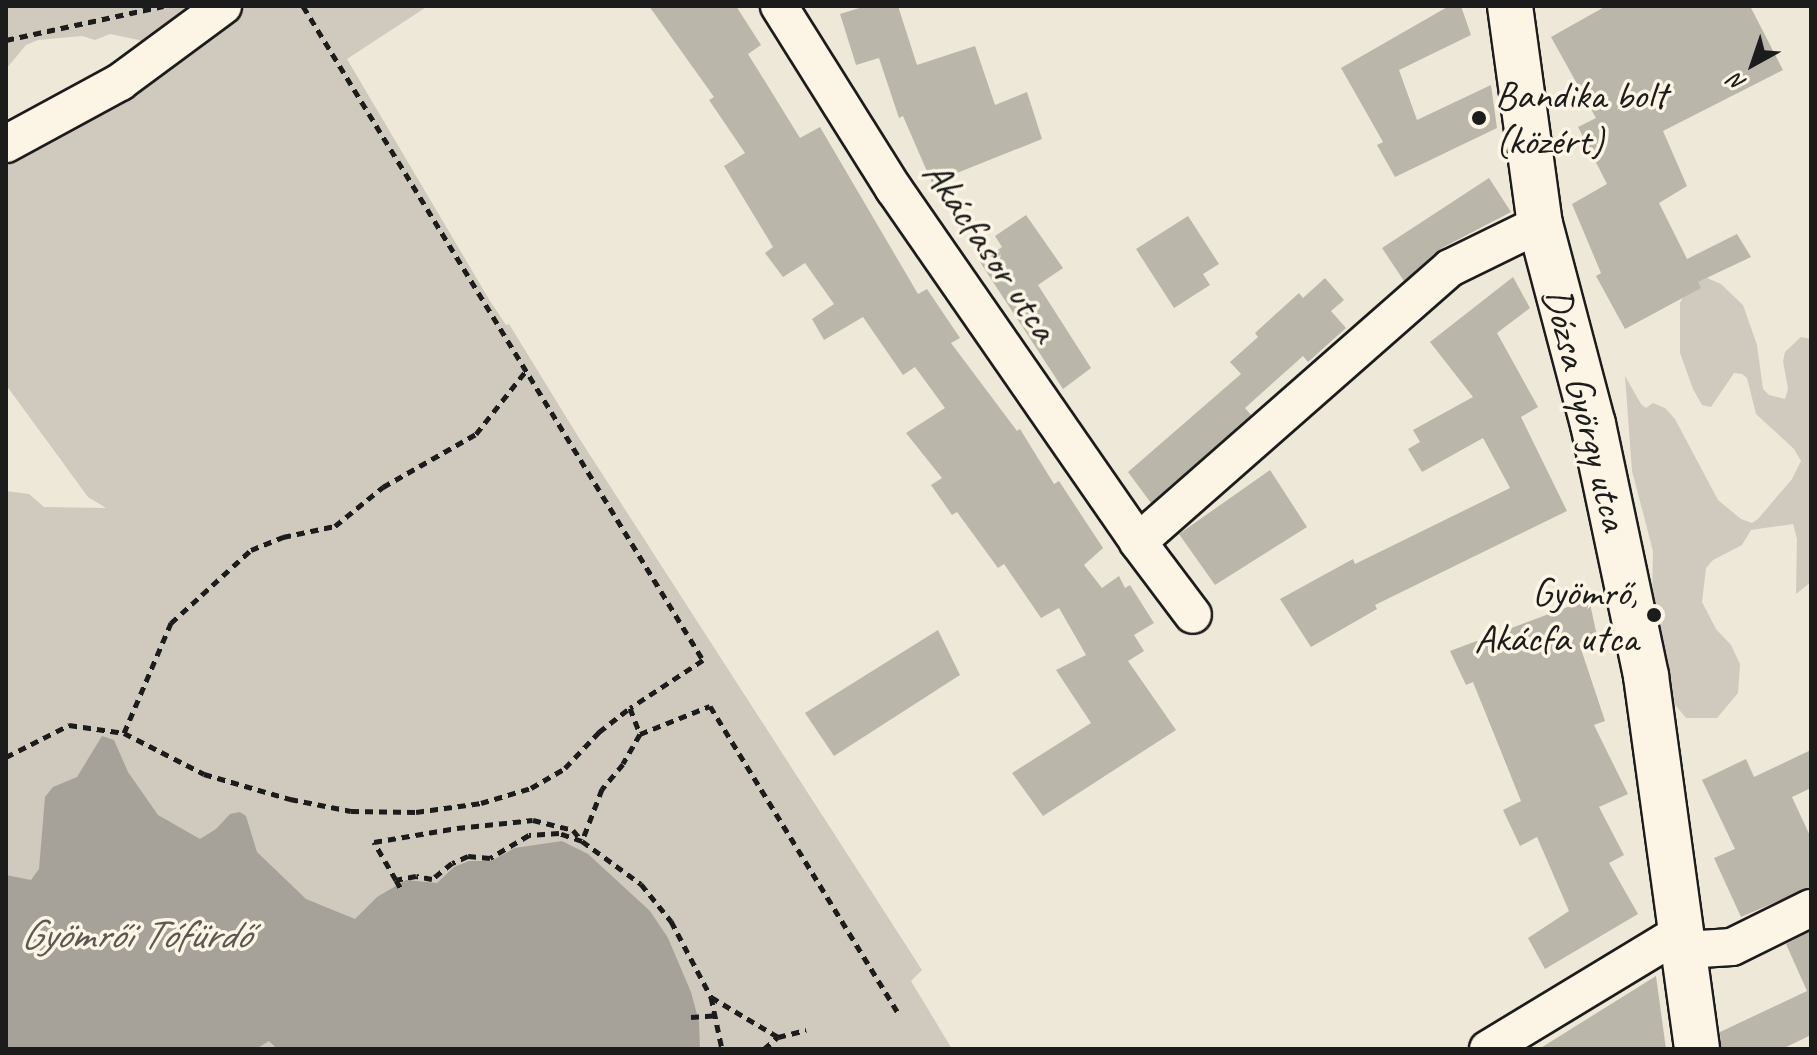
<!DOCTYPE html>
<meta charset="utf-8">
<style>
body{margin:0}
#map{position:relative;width:1817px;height:1055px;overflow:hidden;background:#eee8d9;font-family:Caveat,sans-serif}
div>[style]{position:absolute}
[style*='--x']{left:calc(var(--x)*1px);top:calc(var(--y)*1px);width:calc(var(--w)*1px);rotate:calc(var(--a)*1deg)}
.green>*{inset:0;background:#cfcabd}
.water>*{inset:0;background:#a7a299}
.building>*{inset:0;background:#bab6aa}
.path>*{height:5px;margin-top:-2.5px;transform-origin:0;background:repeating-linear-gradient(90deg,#1c1c1c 0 8px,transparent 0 14px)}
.roads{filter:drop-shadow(2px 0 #1c1c1c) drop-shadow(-2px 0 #1c1c1c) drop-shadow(0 2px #1c1c1c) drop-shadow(0 -2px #1c1c1c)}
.street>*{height:36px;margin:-18px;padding:0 18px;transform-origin:18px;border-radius:18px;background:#fcf5e5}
.secondary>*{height:44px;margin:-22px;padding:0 22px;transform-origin:22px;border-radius:22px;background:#fcf5e5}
.dots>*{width:22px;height:22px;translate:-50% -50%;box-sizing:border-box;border:4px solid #fcf5e5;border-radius:50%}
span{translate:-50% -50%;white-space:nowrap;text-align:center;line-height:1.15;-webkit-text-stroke:7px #fcf5e5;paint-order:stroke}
.poi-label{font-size:40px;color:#1c1c1c}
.left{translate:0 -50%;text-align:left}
.right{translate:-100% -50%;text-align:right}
.street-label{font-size:40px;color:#1c1c1c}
.water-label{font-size:42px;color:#5b5854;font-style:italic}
.frame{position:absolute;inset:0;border:8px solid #1c1c1c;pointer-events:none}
.north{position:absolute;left:1713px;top:24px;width:80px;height:80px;-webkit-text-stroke:6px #fcf5e5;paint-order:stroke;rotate:220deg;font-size:22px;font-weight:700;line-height:32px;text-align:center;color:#1c1c1c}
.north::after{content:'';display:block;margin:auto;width:28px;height:36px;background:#1c1c1c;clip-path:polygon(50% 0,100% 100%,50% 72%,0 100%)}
</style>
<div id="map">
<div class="green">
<i style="clip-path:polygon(14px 6px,187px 6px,169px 35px,152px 51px,139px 40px,110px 34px,95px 40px,82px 36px,38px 40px,26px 45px,6px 69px,6px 9px)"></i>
<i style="clip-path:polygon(223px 6px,428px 6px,347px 59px,490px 301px,506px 325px,509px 324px,579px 438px,922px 970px,911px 981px,952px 1049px,6px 1049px,6px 491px,29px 494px,44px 507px,106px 508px,88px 497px,6px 385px,6px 144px)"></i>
<i style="clip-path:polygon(1707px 278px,1721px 284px,1743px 305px,1757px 345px,1763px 389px,1769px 395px,1785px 399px,1788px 389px,1783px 361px,1785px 352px,1801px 337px,1811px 339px,1811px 582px,1796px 594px,1797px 539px,1793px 524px,1751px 530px,1742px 545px,1713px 560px,1706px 568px,1702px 602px,1716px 629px,1731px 645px,1740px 664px,1738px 693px,1717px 718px,1686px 718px,1672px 701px,1662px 659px,1665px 653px,1652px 601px,1653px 551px,1632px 471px,1625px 376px,1641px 404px,1646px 408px,1653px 403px,1665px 408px,1675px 419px,1718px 500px,1741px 519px,1752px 523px,1758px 519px,1792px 479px,1801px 461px,1794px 449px,1756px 414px,1747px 378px,1742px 374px,1734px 373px,1711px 407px,1702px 405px,1693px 389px,1680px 353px,1680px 303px,1689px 285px)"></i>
</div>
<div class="water">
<i style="clip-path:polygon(102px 736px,114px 740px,128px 772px,158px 815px,200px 839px,216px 829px,230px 814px,240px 812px,246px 816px,257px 852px,306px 899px,355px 919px,377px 897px,406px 880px,437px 883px,454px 867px,469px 861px,491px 861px,515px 848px,562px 841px,588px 854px,650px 911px,668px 938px,691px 992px,699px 1022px,700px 1049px,277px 1049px,269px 1041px,256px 1049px,6px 1049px,6px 875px,31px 880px,39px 869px,45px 797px,53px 787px,77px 777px)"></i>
</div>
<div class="building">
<i style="clip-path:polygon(649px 6px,736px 6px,761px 45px,748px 54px,800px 138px,820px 127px,918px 294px,927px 289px,960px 338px,951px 343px,1017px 431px,1020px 429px,1054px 484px,1059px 481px,1103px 548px,1084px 565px,1102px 588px,1119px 576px,1125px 588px,1130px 585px,1154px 623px,1134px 635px,1144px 651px,1128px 661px,1176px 730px,1043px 816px,1012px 773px,1091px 723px,1056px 670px,1086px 655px,1059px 608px,1041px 618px,1004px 564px,998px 568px,957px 512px,952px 515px,931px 485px,942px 478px,906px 433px,945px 408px,915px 367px,903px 375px,863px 317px,824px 340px,812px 319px,834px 304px,805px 263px,783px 277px,765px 253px,773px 247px,724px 166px,745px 153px,709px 100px,714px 97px)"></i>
<i style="clip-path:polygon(866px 6px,898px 6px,917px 65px,975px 46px,995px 105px,1027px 92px,1042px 139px,932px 183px,903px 116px,899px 118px,879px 58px,856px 65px,840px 14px)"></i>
<i style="clip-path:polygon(1449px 6px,1461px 6px,1471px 35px,1399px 70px,1417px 120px,1491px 85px,1497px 128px,1395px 177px,1377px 145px,1383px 142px,1341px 68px)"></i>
<i style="clip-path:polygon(1606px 6px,1750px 6px,1783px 70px,1663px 131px,1687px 186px,1659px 203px,1687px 259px,1737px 234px,1751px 257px,1698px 282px,1701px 288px,1625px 329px,1596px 276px,1601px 273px,1572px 204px,1607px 184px,1578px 127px,1596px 118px,1551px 37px)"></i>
<i style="clip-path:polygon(1489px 178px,1511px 212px,1440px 249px,1404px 281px,1382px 248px)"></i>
<i style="clip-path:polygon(1026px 215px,1063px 268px,1038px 285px,1091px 368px,1063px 389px,980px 262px,1002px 247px,995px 236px)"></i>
<i style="clip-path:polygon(1188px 216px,1219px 264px,1203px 274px,1210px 285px,1174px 308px,1136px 249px)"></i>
<i style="clip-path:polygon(1513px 277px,1530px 308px,1497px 333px,1538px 407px,1521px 417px,1567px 511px,1375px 605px,1377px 609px,1311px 647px,1280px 599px,1353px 559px,1355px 564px,1510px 488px,1483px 438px,1422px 472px,1408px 449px,1420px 442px,1413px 430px,1473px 397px,1430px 342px)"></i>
<i style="clip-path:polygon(1325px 278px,1344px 300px,1331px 311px,1346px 328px,1308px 362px,1303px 356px,1245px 408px,1251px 415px,1151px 503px,1128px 472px,1241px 374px,1230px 362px,1258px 337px,1255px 333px,1299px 293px,1303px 298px)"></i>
<i style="clip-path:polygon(1270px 470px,1307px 527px,1215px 585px,1179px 534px)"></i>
<i style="clip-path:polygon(1589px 599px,1597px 636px,1579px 643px,1605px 721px,1594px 725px,1628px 794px,1599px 807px,1624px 855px,1609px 863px,1638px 914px,1545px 969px,1528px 938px,1569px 911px,1537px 837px,1520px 846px,1503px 810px,1521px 801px,1473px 682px,1466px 685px,1450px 651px)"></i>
<i style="clip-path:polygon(938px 630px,960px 675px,834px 756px,805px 713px)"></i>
<i style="clip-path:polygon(1811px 750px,1811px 788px,1792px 797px,1811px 838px,1811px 887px,1741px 917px,1714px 858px,1735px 849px,1702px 780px,1746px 759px,1754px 777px)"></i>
<i style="clip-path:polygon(1811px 931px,1811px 1035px,1782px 1049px,1721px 1049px,1720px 1032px,1807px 991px,1786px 944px)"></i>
<i style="clip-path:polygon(1656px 976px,1666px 1049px,1539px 1049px)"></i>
</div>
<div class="path">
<i style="--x:303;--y:6;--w:767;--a:58.55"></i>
<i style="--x:703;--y:660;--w:87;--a:146.7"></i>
<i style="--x:6;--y:40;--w:161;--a:-12.2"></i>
<i style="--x:124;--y:733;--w:120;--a:-66.9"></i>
<i style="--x:171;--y:623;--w:108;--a:-42.4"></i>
<i style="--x:251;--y:550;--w:35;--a:-22"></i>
<i style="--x:283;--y:537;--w:53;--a:-11.9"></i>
<i style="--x:335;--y:526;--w:62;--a:-39.1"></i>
<i style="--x:383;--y:487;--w:107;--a:-29.7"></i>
<i style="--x:476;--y:434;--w:79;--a:-51.7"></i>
<i style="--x:640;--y:734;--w:75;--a:-21.8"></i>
<i style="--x:710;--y:706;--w:362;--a:58.5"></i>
<i style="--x:6;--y:757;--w:71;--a:-26.9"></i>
<i style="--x:69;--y:725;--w:56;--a:8.3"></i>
<i style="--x:124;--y:733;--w:90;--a:27.1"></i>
<i style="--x:204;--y:774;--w:90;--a:16.2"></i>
<i style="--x:290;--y:799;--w:62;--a:11.1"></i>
<i style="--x:351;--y:811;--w:65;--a:0.9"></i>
<i style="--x:416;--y:812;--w:66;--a:-7.9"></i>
<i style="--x:481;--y:803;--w:52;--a:-16.7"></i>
<i style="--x:531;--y:788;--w:39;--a:-30"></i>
<i style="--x:565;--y:768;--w:50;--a:-46.6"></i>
<i style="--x:599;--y:732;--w:39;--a:-38"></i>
<i style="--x:630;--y:708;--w:28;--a:69"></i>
<i style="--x:640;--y:734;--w:34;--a:120"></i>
<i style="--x:623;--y:764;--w:33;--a:130"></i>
<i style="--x:602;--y:789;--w:56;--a:111"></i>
<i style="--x:582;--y:841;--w:73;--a:36.1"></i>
<i style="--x:641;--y:884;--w:48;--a:51"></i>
<i style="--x:671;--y:921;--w:86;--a:62.2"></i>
<i style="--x:711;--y:997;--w:53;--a:78.1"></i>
<i style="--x:533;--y:820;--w:41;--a:14"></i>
<i style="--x:573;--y:830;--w:14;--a:51"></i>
<i style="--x:582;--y:841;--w:24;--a:-161"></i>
<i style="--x:559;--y:833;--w:30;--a:176"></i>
<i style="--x:529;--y:835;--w:45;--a:149.5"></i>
<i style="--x:490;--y:858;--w:22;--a:-175"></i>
<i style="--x:468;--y:856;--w:17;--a:156"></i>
<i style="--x:452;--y:863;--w:26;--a:141"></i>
<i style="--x:432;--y:879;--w:16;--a:-169"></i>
<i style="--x:416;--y:876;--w:20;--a:169"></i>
<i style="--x:396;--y:880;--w:44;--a:-120.1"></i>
<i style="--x:374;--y:842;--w:84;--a:-9.6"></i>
<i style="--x:457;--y:828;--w:76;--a:-6"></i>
<i style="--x:396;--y:880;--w:10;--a:61"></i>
<i style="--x:711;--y:997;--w:78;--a:30.8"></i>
<i style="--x:691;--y:1017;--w:26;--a:-4"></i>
<i style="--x:764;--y:1049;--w:18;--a:-41"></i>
<i style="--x:778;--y:1037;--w:29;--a:-14"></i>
</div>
<div class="roads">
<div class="street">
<i style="--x:779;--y:6;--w:216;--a:57.9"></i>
<i style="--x:894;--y:189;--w:429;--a:55.3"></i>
<i style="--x:1138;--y:542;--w:91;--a:53"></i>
<i style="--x:6;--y:144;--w:130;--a:-28.5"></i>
<i style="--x:120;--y:82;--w:128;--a:-36.4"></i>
<i style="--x:1138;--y:542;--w:415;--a:-41.3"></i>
<i style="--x:1450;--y:268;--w:100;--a:-26.1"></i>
<i style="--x:1685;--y:950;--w:47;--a:-3.7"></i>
<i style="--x:1732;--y:947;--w:88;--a:-26.3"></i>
<i style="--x:1488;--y:1049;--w:226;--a:-31.2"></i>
</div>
<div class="secondary">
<i style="--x:1510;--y:6;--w:220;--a:82.2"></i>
<i style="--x:1540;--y:224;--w:207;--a:75.2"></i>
<i style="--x:1593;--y:424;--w:258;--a:78.1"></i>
<i style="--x:1646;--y:676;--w:376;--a:82.2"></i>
</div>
</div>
<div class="dots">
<i style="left:1479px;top:118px;background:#1c1c1c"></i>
<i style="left:1654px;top:615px;background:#1c1c1c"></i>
</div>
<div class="poi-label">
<span class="left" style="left:1495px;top:118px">Bandika bolt<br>(közért)</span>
<span class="right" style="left:1638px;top:615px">Gyömrő,<br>Akácfa utca</span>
</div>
<div class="street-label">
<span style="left:991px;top:251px;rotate:56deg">Akácfasor utca</span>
<span style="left:1586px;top:409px;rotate:76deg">Dózsa György utca</span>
</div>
<div class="water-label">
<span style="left:135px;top:935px">Gyömrői Tófürdő</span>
</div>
<div class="frame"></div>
<div class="north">N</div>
</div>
